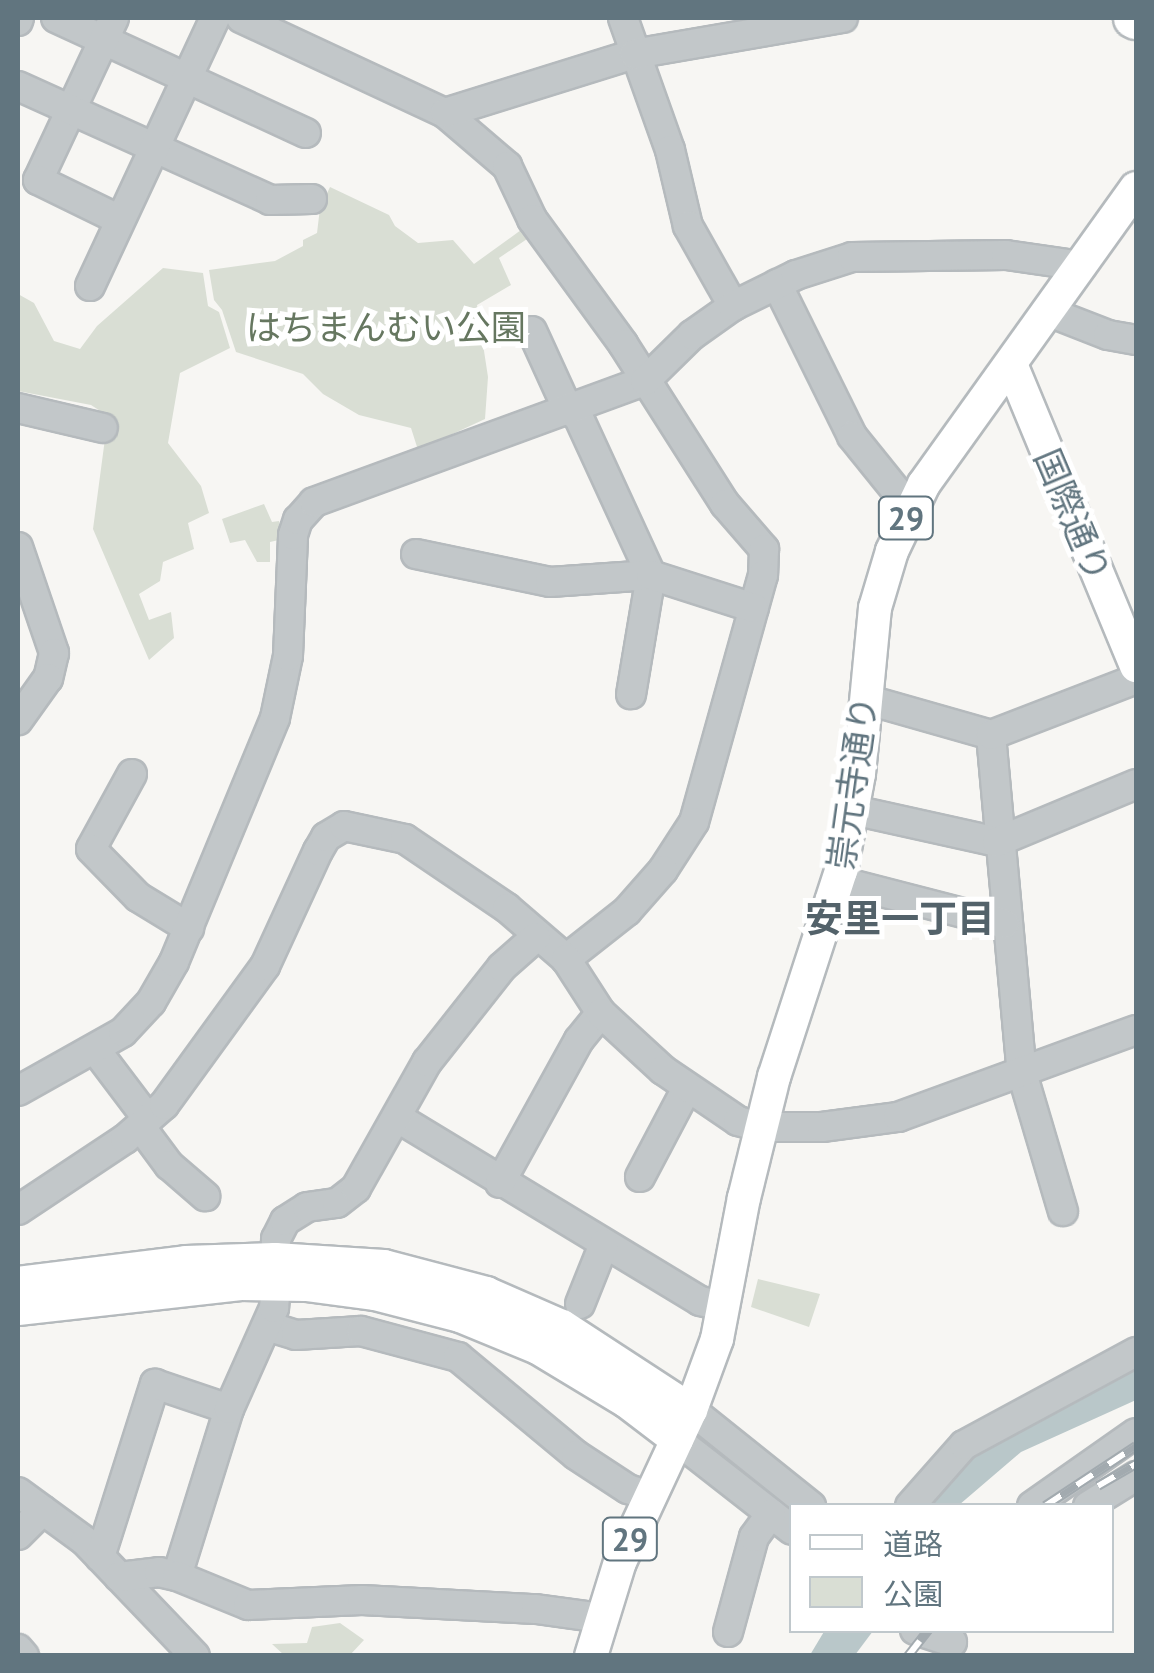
<!DOCTYPE html>
<meta charset="utf-8">
<style>
body{margin:0}
#map{position:relative;width:1154px;height:1673px;overflow:hidden;background:#f7f6f3;font-family:"PT Sans","Noto Sans JP",sans-serif}
div>[style]{position:absolute}
[style*='--x']{left:calc(var(--x)*1px);top:calc(var(--y)*1px);width:calc(var(--w)*1px);rotate:calc(var(--a)*1deg)}
.green>*{inset:0;background:#d9ded4}
.water>*{inset:0;background:#b9c7c9}
.roads{filter:drop-shadow(2px 0 #b5babd) drop-shadow(-2px 0 #b5babd) drop-shadow(0 2px #b5babd) drop-shadow(0 -2px #b5babd)}
.minor>*{height:28px;margin:-14px;padding:0 14px;transform-origin:14px;border-radius:14px;background:#c2c7c9}
.major>*{height:32px;margin:-16px;padding:0 16px;transform-origin:16px;border-radius:16px;background:#fff}
.highway>*{height:40px;margin:-20px;padding:0 20px;transform-origin:20px;border-radius:20px;background:#fff}
.rail>*{height:10px;margin-top:-5px;transform-origin:0;background:repeating-linear-gradient(90deg,#fff 0 19px,#a2aaaf 0 38px);box-sizing:border-box;border-block:2px solid #a2aaaf}
span{translate:-50% -50%;white-space:nowrap;text-align:center;line-height:1.15;-webkit-text-stroke:10px #fff;paint-order:stroke}
.shield-label span{padding:2px 8px;background:#fff;border:2px solid;border-radius:8px;-webkit-text-stroke-width:0}
.shield-label{font-size:32px;color:#61757f;font-weight:700}
.park-label{font-size:35px;color:#667760}
.street-label{font-size:35px;color:#61757f}
.neighbourhood-label{font-size:38px;color:#53626a;font-weight:700}
.frame{position:absolute;inset:0;border:20px solid #61757f;pointer-events:none}
.legend{position:absolute;left:789px;top:1503px;width:325px;height:130px;box-sizing:border-box;background:#fff;border:2px solid #c0c8cc;margin:0;padding:12px 18px;list-style:none;font-size:30px;color:#61757f}
.legend li{display:flex;align-items:center;gap:20px;height:50px}
.legend b{width:50px;border:2px solid #c0c8cc}
</style>
<div id="map">
<div class="green">
<i style="clip-path:polygon(330px 187px,389px 215px,395px 226px,418px 243px,453px 240px,474px 264px,521px 230px,527px 239px,499px 258px,511px 285px,477px 305px,488px 377px,485px 419px,418px 450px,411px 428px,359px 415px,323px 394px,303px 374px,236px 352px,222px 310px,214px 300px,209px 270px,275px 261px,303px 246px,303px 240px,317px 233px,320px 208px)"></i>
<i style="clip-path:polygon(163px 268px,203px 273px,208px 306px,219px 312px,230px 348px,180px 373px,168px 443px,201px 486px,209px 513px,188px 523px,194px 549px,163px 562px,160px 581px,139px 594px,149px 620px,171px 612px,174px 638px,149px 660px,93px 529px,108px 416px,91px 405px,18px 391px,18px 294px,34px 303px,54px 341px,80px 349px,97px 326px)"></i>
<i style="clip-path:polygon(264px 504px,272px 522px,279px 521px,283px 539px,270px 542px,270px 562px,257px 562px,245px 540px,230px 543px,222px 519px)"></i>
<i style="clip-path:polygon(758px 1279px,820px 1294px,809px 1327px,751px 1307px)"></i>
<i style="clip-path:polygon(340px 1623px,364px 1640px,350px 1655px,284px 1655px,272px 1644px,307px 1643px,312px 1627px)"></i>
</div>
<div class="water">
<i style="clip-path:polygon(1136px 1362px,1136px 1400px,1021px 1452px,959px 1505px,924px 1506px,964px 1459px,1104px 1385px)"></i>
<i style="clip-path:polygon(825px 1630px,873px 1630px,873px 1631px,855px 1655px,810px 1655px)"></i>
</div>
<div class="roads">
<div class="minor">
<i style="--x:56;--y:18;--w:275;--a:24.7"></i>
<i style="--x:114;--y:18;--w:179;--a:115.1"></i>
<i style="--x:38;--y:180;--w:91;--a:26"></i>
<i style="--x:241;--y:18;--w:225;--a:25"></i>
<i style="--x:445;--y:113;--w:82;--a:40.5"></i>
<i style="--x:507;--y:166;--w:59;--a:64.7"></i>
<i style="--x:532;--y:219;--w:155;--a:53.9"></i>
<i style="--x:623;--y:344;--w:190;--a:57.5"></i>
<i style="--x:725;--y:504;--w:60;--a:49.1"></i>
<i style="--x:764;--y:549;--w:26;--a:92"></i>
<i style="--x:763;--y:575;--w:256;--a:105.6"></i>
<i style="--x:694;--y:822;--w:57;--a:122.9"></i>
<i style="--x:663;--y:870;--w:55;--a:131.3"></i>
<i style="--x:627;--y:911;--w:78;--a:141.8"></i>
<i style="--x:623;--y:18;--w:140;--a:70.4"></i>
<i style="--x:670;--y:150;--w:78;--a:76.7"></i>
<i style="--x:688;--y:226;--w:92;--a:60.6"></i>
<i style="--x:18;--y:21;--w:3;--a:-72"></i>
<i style="--x:18;--y:86;--w:277;--a:24.3"></i>
<i style="--x:270;--y:200;--w:42;--a:-1.4"></i>
<i style="--x:445;--y:113;--w:198;--a:-17.3"></i>
<i style="--x:634;--y:54;--w:212;--a:-9.8"></i>
<i style="--x:777;--y:284;--w:169;--a:63.7"></i>
<i style="--x:852;--y:436;--w:92;--a:51.1"></i>
<i style="--x:90;--y:286;--w:296;--a:-65"></i>
<i style="--x:1049;--y:312;--w:63;--a:21.3"></i>
<i style="--x:1108;--y:335;--w:28;--a:10"></i>
<i style="--x:532;--y:331;--w:87;--a:65.5"></i>
<i style="--x:568;--y:410;--w:12;--a:31"></i>
<i style="--x:578;--y:416;--w:175;--a:65.3"></i>
<i style="--x:651;--y:575;--w:121;--a:99.5"></i>
<i style="--x:18;--y:408;--w:87;--a:13.2"></i>
<i style="--x:18;--y:547;--w:112;--a:71.2"></i>
<i style="--x:54;--y:653;--w:26;--a:103"></i>
<i style="--x:48;--y:678;--w:52;--a:125.5"></i>
<i style="--x:416;--y:554;--w:137;--a:11.8"></i>
<i style="--x:550;--y:582;--w:101;--a:-4"></i>
<i style="--x:651;--y:575;--w:108;--a:17.8"></i>
<i style="--x:865;--y:699;--w:131;--a:15.9"></i>
<i style="--x:991;--y:735;--w:339;--a:84.8"></i>
<i style="--x:1022;--y:1073;--w:144;--a:73.5"></i>
<i style="--x:991;--y:735;--w:155;--a:-21.1"></i>
<i style="--x:132;--y:774;--w:85;--a:118.7"></i>
<i style="--x:91;--y:849;--w:67;--a:45.6"></i>
<i style="--x:138;--y:897;--w:60;--a:31.3"></i>
<i style="--x:853;--y:810;--w:148;--a:12.5"></i>
<i style="--x:997;--y:842;--w:151;--a:-22.6"></i>
<i style="--x:839;--y:881;--w:171;--a:14.5"></i>
<i style="--x:95;--y:1049;--w:88;--a:52.9"></i>
<i style="--x:18;--y:1091;--w:120;--a:-29.3"></i>
<i style="--x:123;--y:1032;--w:41;--a:-47"></i>
<i style="--x:151;--y:1002;--w:46;--a:-60.1"></i>
<i style="--x:174;--y:962;--w:264;--a:-67.5"></i>
<i style="--x:275;--y:718;--w:63;--a:-78.2"></i>
<i style="--x:288;--y:656;--w:121;--a:-87.6"></i>
<i style="--x:293;--y:535;--w:16;--a:-72"></i>
<i style="--x:298;--y:520;--w:24;--a:-48"></i>
<i style="--x:314;--y:502;--w:352;--a:-20.1"></i>
<i style="--x:645;--y:381;--w:66;--a:-44.4"></i>
<i style="--x:692;--y:335;--w:50;--a:-35.3"></i>
<i style="--x:733;--y:306;--w:70;--a:-26.2"></i>
<i style="--x:796;--y:275;--w:59;--a:-17.8"></i>
<i style="--x:852;--y:257;--w:154;--a:-0.7"></i>
<i style="--x:1006;--y:255;--w:77;--a:8.2"></i>
<i style="--x:398;--y:1118;--w:353;--a:31.2"></i>
<i style="--x:700;--y:1301;--w:25;--a:12"></i>
<i style="--x:140;--y:1126;--w:49;--a:53.4"></i>
<i style="--x:169;--y:1165;--w:48;--a:40.7"></i>
<i style="--x:640;--y:1177;--w:101;--a:-62.2"></i>
<i style="--x:500;--y:1183;--w:163;--a:-61.1"></i>
<i style="--x:579;--y:1040;--w:35;--a:-51"></i>
<i style="--x:18;--y:1210;--w:128;--a:-33.6"></i>
<i style="--x:125;--y:1139;--w:52;--a:-41.1"></i>
<i style="--x:164;--y:1105;--w:172;--a:-54"></i>
<i style="--x:265;--y:966;--w:127;--a:-65.3"></i>
<i style="--x:318;--y:851;--w:16;--a:-60"></i>
<i style="--x:326;--y:837;--w:21;--a:-31"></i>
<i style="--x:344;--y:826;--w:62;--a:12"></i>
<i style="--x:405;--y:839;--w:123;--a:34.1"></i>
<i style="--x:507;--y:908;--w:78;--a:40.8"></i>
<i style="--x:566;--y:959;--w:64;--a:57.1"></i>
<i style="--x:601;--y:1013;--w:84;--a:42.6"></i>
<i style="--x:663;--y:1070;--w:91;--a:34.2"></i>
<i style="--x:738;--y:1121;--w:24;--a:15"></i>
<i style="--x:761;--y:1127;--w:61;--a:0"></i>
<i style="--x:822;--y:1127;--w:77;--a:-7.5"></i>
<i style="--x:898;--y:1117;--w:253;--a:-20.1"></i>
<i style="--x:275;--y:1259;--w:20;--a:-87"></i>
<i style="--x:276;--y:1239;--w:20;--a:-63"></i>
<i style="--x:285;--y:1221;--w:26;--a:-32"></i>
<i style="--x:307;--y:1207;--w:30;--a:-8"></i>
<i style="--x:337;--y:1203;--w:24;--a:-38"></i>
<i style="--x:356;--y:1188;--w:145;--a:-60.6"></i>
<i style="--x:427;--y:1062;--w:121;--a:-51.7"></i>
<i style="--x:502;--y:967;--w:45;--a:-41.4"></i>
<i style="--x:580;--y:1304;--w:65;--a:-68.2"></i>
<i style="--x:267;--y:1326;--w:30;--a:17"></i>
<i style="--x:296;--y:1335;--w:65;--a:-3.5"></i>
<i style="--x:361;--y:1331;--w:100;--a:15"></i>
<i style="--x:458;--y:1357;--w:153;--a:39.7"></i>
<i style="--x:576;--y:1455;--w:62;--a:33.2"></i>
<i style="--x:628;--y:1489;--w:23;--a:18"></i>
<i style="--x:691;--y:1410;--w:154;--a:38.7"></i>
<i style="--x:677;--y:1440;--w:146;--a:38"></i>
<i style="--x:18;--y:1492;--w:83;--a:36.2"></i>
<i style="--x:85;--y:1541;--w:159;--a:46.3"></i>
<i style="--x:910;--y:1506;--w:81;--a:-48.5"></i>
<i style="--x:964;--y:1445;--w:196;--a:-28.4"></i>
<i style="--x:1032;--y:1506;--w:127;--a:-35.1"></i>
<i style="--x:1088;--y:1506;--w:57;--a:-32"></i>
<i style="--x:18;--y:1535;--w:35;--a:-45"></i>
<i style="--x:100;--y:1557;--w:182;--a:-72.4"></i>
<i style="--x:155;--y:1384;--w:78;--a:18.7"></i>
<i style="--x:177;--y:1576;--w:175;--a:-72.7"></i>
<i style="--x:229;--y:1409;--w:111;--a:-66"></i>
<i style="--x:274;--y:1308;--w:24;--a:-85"></i>
<i style="--x:119;--y:1577;--w:40;--a:-7.1"></i>
<i style="--x:159;--y:1572;--w:18;--a:13"></i>
<i style="--x:177;--y:1576;--w:77;--a:22.2"></i>
<i style="--x:248;--y:1605;--w:114;--a:-2.5"></i>
<i style="--x:362;--y:1600;--w:174;--a:3"></i>
<i style="--x:536;--y:1609;--w:67;--a:7.8"></i>
<i style="--x:915;--y:1630;--w:39;--a:18"></i>
<i style="--x:728;--y:1632;--w:98;--a:-74.7"></i>
<i style="--x:754;--y:1537;--w:29;--a:-54"></i>
<i style="--x:18;--y:1649;--w:9;--a:49"></i>
</div>
<div class="major">
<i style="--x:1011;--y:364;--w:327;--a:67.5"></i>
<i style="--x:18;--y:1283;--w:169;--a:-7.1"></i>
<i style="--x:186;--y:1262;--w:89;--a:-1.9"></i>
<i style="--x:275;--y:1259;--w:109;--a:3.7"></i>
<i style="--x:384;--y:1266;--w:106;--a:14.8"></i>
<i style="--x:486;--y:1293;--w:83;--a:23.5"></i>
<i style="--x:562;--y:1326;--w:154;--a:33.1"></i>
<i style="--x:18;--y:1309;--w:224;--a:-6.4"></i>
<i style="--x:241;--y:1284;--w:65;--a:0.9"></i>
<i style="--x:306;--y:1285;--w:70;--a:7.4"></i>
<i style="--x:375;--y:1294;--w:88;--a:14.5"></i>
<i style="--x:460;--y:1316;--w:84;--a:22.3"></i>
<i style="--x:538;--y:1348;--w:103;--a:31.1"></i>
<i style="--x:626;--y:1401;--w:64;--a:37.4"></i>
<i style="--x:591;--y:1656;--w:98;--a:-72.9"></i>
<i style="--x:620;--y:1562;--w:168;--a:-65"></i>
<i style="--x:691;--y:1410;--w:76;--a:-69.9"></i>
<i style="--x:717;--y:1339;--w:144;--a:-79.2"></i>
<i style="--x:744;--y:1198;--w:125;--a:-76.1"></i>
<i style="--x:774;--y:1077;--w:217;--a:-72"></i>
<i style="--x:841;--y:871;--w:99;--a:-79.5"></i>
<i style="--x:859;--y:774;--w:167;--a:-84.5"></i>
<i style="--x:875;--y:608;--w:59;--a:-73.4"></i>
<i style="--x:892;--y:551;--w:74;--a:-64.5"></i>
<i style="--x:924;--y:484;--w:364;--a:-54.4"></i>
</div>
<div class="highway">
<i style="--x:1134;--y:18;--w:2;--a:27"></i>
</div>
</div>
<div class="rail">
<i style="--x:1098;--y:1486;--w:44;--a:-30.1"></i>
<i style="--x:1045;--y:1506;--w:109;--a:-33.4"></i>
<i style="--x:908;--y:1656;--w:33;--a:-52"></i>
</div>
<div class="shield-label">
<span style="left:906px;top:518px">29</span>
<span style="left:630px;top:1539px">29</span>
</div>
<div class="park-label">
<span style="left:386px;top:327px">はちまんむい公園</span>
</div>
<div class="street-label">
<span style="left:1073px;top:515px;rotate:67deg">国際通り</span>
<span style="left:852px;top:783px;rotate:-82deg">崇元寺通り</span>
</div>
<div class="neighbourhood-label">
<span style="left:900px;top:918px">安里一丁目</span>
</div>
<div class="frame"></div>
<ul class="legend">
<li><b style="height:12px;background:#fff"></b>道路</li>
<li><b style="height:28px;background:#d9ded4"></b>公園</li>
</ul>
</div>
